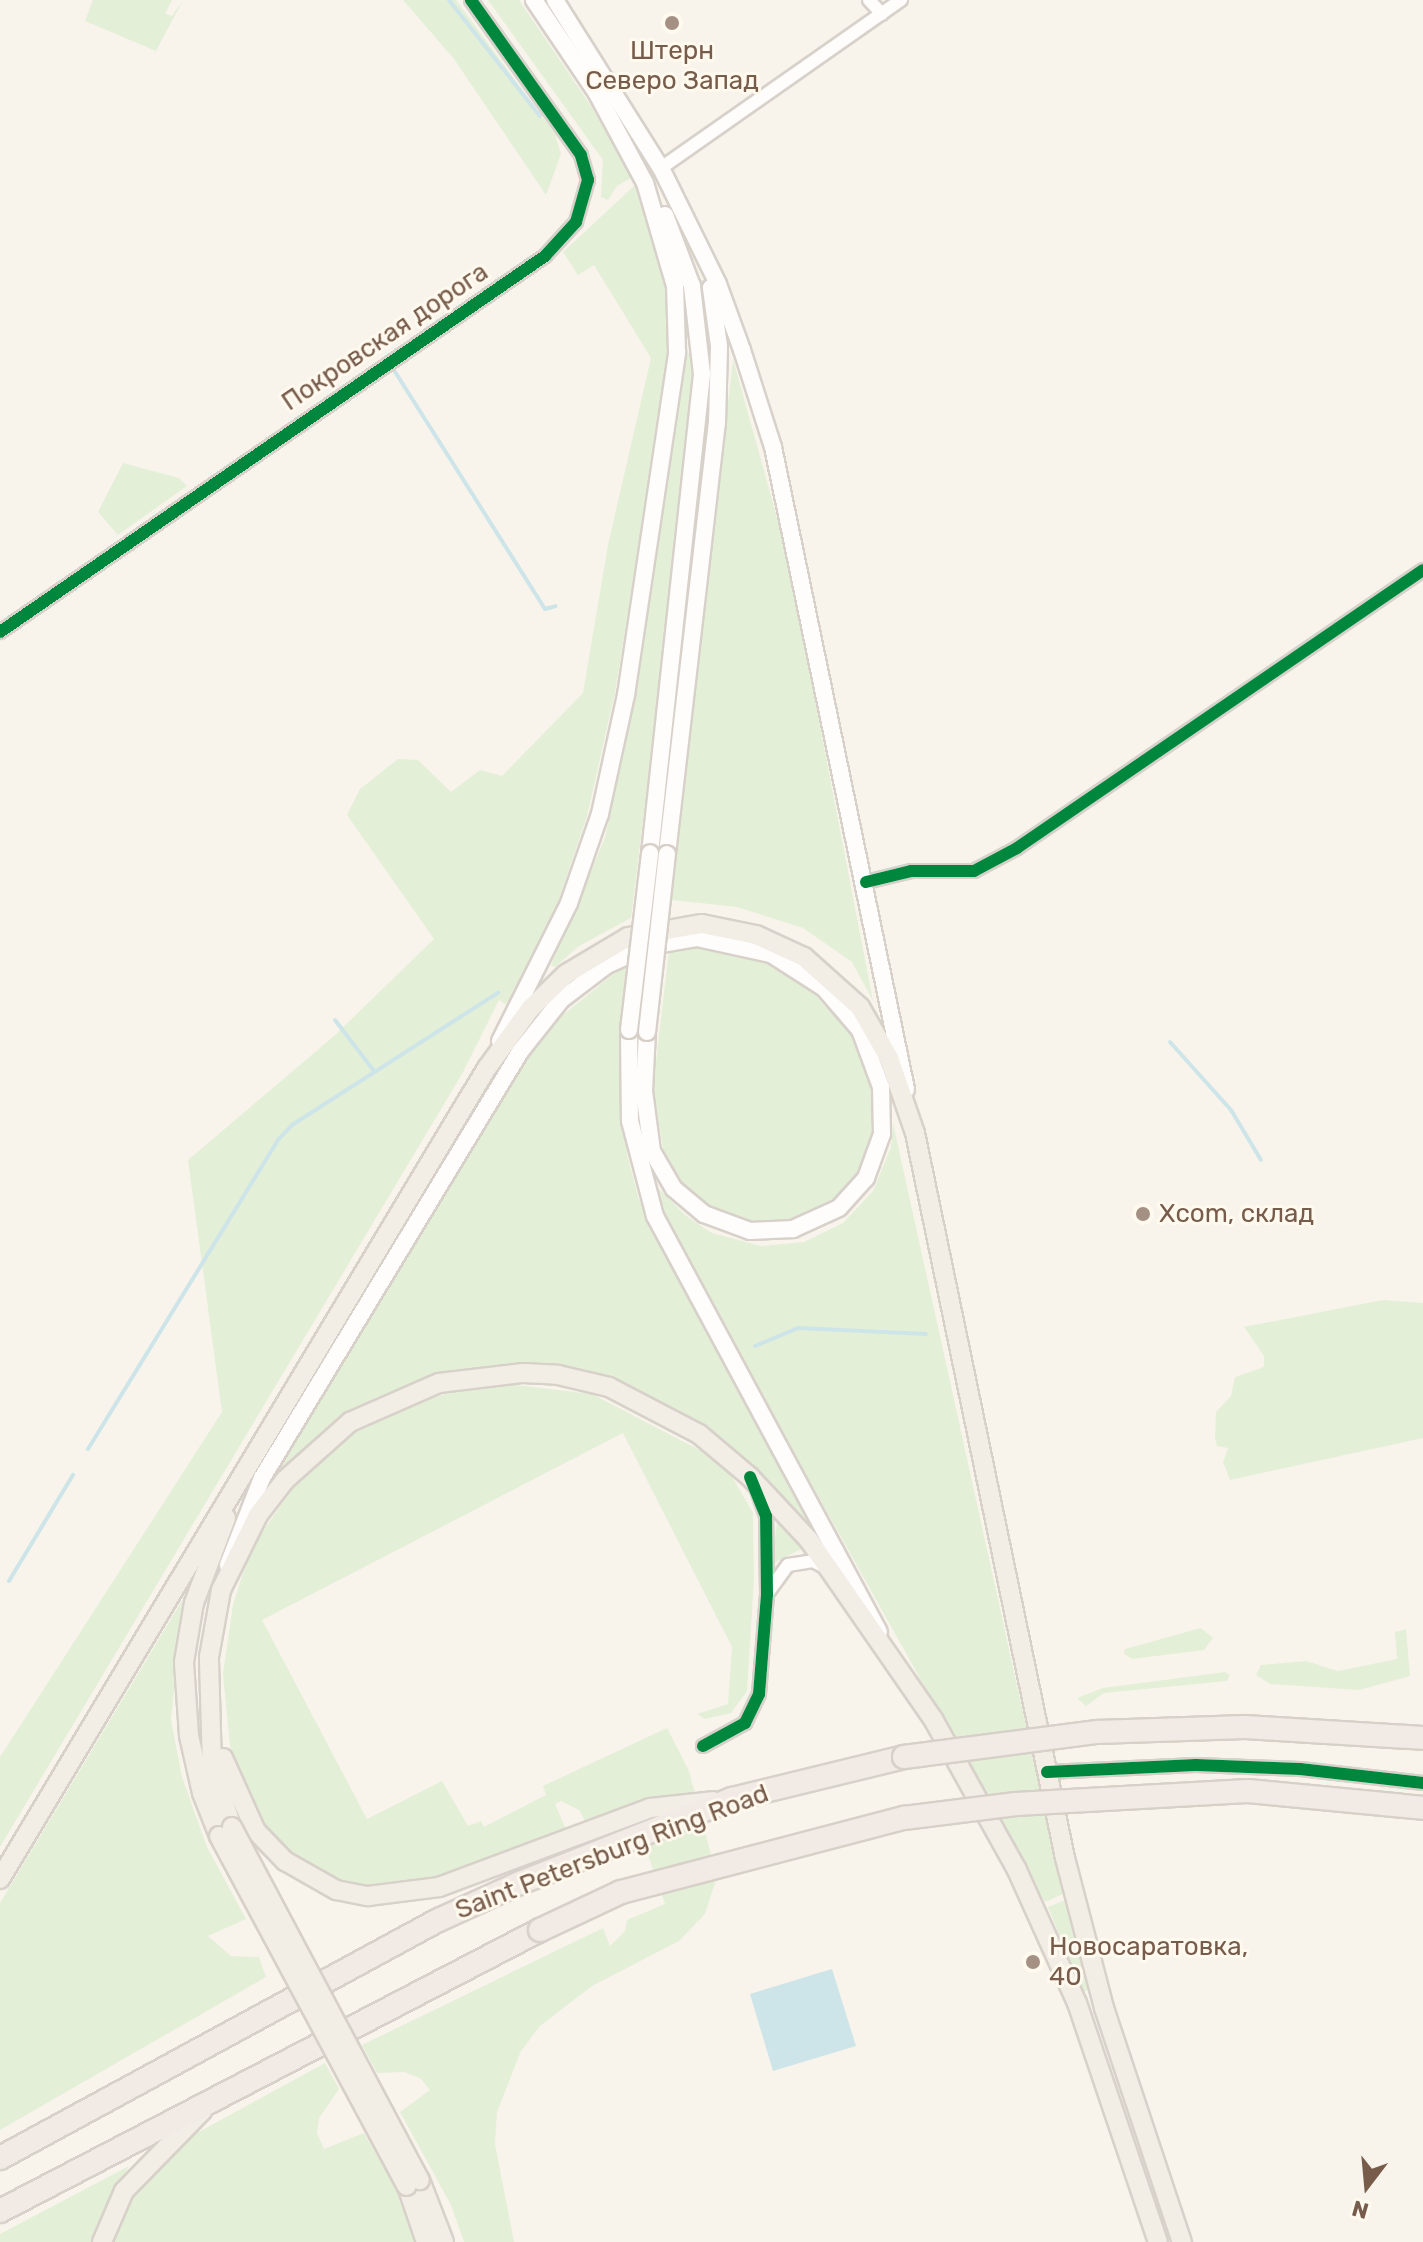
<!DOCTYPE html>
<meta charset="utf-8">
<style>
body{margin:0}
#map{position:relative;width:1423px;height:2242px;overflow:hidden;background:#f8f4ec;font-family:Rubik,sans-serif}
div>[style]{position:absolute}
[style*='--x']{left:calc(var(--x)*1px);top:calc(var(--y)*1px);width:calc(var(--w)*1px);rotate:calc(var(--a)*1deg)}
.green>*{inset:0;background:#e4efd7}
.water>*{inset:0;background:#cde5e8}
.stream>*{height:4px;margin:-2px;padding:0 2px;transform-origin:2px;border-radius:2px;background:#cde5e8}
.roads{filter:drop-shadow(2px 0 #d7d1ca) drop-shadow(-2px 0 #d7d1ca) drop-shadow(0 2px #d7d1ca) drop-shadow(0 -2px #d7d1ca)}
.minor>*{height:12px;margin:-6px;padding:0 6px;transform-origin:6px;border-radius:6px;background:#fefdfc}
.secondary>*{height:16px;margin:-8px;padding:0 8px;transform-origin:8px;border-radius:8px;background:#fefdfc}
.primary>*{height:18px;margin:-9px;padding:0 9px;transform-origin:9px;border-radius:9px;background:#f2eee6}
.motorway>*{height:22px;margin:-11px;padding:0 11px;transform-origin:11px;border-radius:11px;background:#f1eae5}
.bridges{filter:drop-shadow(2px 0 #d7d0c8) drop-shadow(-2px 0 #d7d0c8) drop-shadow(0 2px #d7d0c8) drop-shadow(0 -2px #d7d0c8)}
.secondary-bridge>*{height:16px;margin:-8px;padding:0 8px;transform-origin:8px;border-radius:8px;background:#fefdfc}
.primary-bridge>*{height:18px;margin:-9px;padding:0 9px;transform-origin:9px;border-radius:9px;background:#f2eee6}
.motorway-bridge>*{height:22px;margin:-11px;padding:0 11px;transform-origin:11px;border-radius:11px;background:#f1eae5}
.cycleway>*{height:12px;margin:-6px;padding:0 6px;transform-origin:6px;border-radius:6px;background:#00873e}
.dots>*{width:22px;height:22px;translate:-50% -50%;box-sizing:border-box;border:4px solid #fff9ee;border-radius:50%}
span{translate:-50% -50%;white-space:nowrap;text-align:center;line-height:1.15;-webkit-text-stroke:6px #fff9ee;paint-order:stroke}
.poi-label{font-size:26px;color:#775c4b}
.left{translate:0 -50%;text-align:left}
.street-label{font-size:26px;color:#775c4b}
.north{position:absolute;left:1327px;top:2146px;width:80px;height:80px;-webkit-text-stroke:6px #fff9ee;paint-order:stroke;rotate:196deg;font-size:22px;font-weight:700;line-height:32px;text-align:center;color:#775c4b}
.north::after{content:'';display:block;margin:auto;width:28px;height:36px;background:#775c4b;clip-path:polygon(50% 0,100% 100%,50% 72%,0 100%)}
</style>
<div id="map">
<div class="green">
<i style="clip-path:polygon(93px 0,172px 0,165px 14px,172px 16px,183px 0,156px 51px,85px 21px)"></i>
<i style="clip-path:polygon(403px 0,456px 0,555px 134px,561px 154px,546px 195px,454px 59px)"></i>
<i style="clip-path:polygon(488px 0,519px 0,591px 106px,631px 178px,617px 186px,608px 200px,601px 197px,603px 160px)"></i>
<i style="clip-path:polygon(635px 185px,668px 289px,667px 369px,615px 693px,587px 816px,558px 902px,512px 998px,505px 1004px,499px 1000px,462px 1074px,0 1847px,0 1757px,222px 1412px,188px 1160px,334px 1036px,434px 939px,347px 815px,360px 789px,398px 759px,418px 760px,451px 792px,480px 770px,502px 776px,583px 693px,608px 545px,651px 358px,594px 265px,578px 275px,563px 252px)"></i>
<i style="clip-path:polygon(687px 354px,692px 354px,691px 429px,631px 918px,579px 946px,555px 967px,551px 965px,605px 838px,632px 714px)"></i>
<i style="clip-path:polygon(733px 359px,786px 550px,873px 1001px,852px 962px,803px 928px,737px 907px,672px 900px)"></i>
<i style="clip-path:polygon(123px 463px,179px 478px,187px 486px,118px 535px,98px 512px)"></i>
<i style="clip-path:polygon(694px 947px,761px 960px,805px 984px,855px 1039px,873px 1084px,872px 1140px,857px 1177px,836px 1200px,811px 1214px,786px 1222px,735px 1220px,709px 1207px,682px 1185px,665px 1160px,653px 1087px,669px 951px)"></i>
<i style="clip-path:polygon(626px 964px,619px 1053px,627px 1154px,639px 1200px,813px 1526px,732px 1447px,664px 1404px,593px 1375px,534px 1366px,456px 1370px,375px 1398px,334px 1423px,284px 1468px,279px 1465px,543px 1031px)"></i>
<i style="clip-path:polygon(893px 1123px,1063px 1894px,1045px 1902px,675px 1240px,654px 1184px,685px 1215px,712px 1233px,761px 1246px,804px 1242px,843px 1223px,873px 1191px,891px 1147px)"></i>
<i style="clip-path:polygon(1383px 1300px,1423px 1303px,1423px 1438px,1230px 1480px,1223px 1462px,1228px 1448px,1217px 1446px,1215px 1439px,1216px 1412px,1231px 1396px,1235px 1377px,1264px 1367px,1264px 1356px,1244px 1327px)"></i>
<i style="clip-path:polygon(507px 1384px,592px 1394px,707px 1454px,731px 1475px,753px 1513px,754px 1579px,747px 1691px,731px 1713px,705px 1719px,697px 1714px,728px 1704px,732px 1647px,623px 1433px,262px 1620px,367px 1819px,442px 1781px,468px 1826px,481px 1821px,484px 1827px,546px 1795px,543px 1786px,667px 1728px,689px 1771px,717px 1877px,705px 1914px,679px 1941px,592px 1986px,540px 2026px,521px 2051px,497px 2112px,495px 2144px,514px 2242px,464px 2242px,451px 2205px,400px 2112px,430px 2090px,420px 2078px,404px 2072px,377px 2073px,362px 2045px,603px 1928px,610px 1946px,625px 1931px,627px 1920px,665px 1904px,631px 1806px,585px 1821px,579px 1810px,561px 1801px,555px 1804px,567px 1832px,422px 1885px,388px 1889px,333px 1881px,280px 1846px,255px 1810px,230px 1746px,223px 1674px,233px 1605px,251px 1547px,300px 1479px,351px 1435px,398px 1410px,451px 1392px)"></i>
<i style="clip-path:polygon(779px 1521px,803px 1548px,772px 1564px,777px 1522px)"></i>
<i style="clip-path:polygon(183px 1599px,171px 1720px,182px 1777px,207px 1847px,246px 1919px,208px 1936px,231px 1956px,259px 1957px,266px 1977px,0 2130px,0 1903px)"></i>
<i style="clip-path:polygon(1201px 1628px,1213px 1638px,1204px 1650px,1132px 1659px,1124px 1654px,1125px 1649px)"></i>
<i style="clip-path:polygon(1406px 1629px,1410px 1676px,1359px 1690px,1270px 1684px,1256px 1675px,1261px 1665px,1306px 1661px,1338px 1671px,1397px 1659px,1395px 1632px)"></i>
<i style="clip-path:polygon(1225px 1672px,1230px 1675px,1227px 1681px,1104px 1693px,1086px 1706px,1077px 1698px,1103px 1688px)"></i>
<i style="clip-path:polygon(1065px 1900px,1088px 1990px,1083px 1992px,1048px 1907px)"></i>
<i style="clip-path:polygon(325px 2063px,339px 2089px,319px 2118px,317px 2133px,324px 2149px,364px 2133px,395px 2187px,416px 2242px,111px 2242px,131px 2195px,186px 2139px)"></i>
<i style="clip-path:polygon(129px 2166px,91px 2242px,0 2242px,0 2234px)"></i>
</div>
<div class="water">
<i style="clip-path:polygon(832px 1969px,856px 2046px,773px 2071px,750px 1994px)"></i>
</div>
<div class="stream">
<i style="--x:449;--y:0;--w:147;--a:51.9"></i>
<i style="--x:392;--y:367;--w:286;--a:57.7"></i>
<i style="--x:545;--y:609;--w:11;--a:-15"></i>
<i style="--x:335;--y:1020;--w:64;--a:52.6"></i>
<i style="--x:1170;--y:1042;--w:91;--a:48.1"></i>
<i style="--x:1231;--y:1110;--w:58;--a:59"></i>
<i style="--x:755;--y:1346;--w:47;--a:-22.7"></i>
<i style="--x:798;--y:1328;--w:128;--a:2.7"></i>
<i style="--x:88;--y:1449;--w:363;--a:-58.4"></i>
<i style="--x:278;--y:1140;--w:21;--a:-47"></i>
<i style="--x:292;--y:1125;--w:245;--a:-32.7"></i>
<i style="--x:9;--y:1581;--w:124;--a:-58.9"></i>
</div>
<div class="roads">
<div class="minor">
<i style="--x:869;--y:0;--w:19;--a:47"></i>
<i style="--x:661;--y:168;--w:293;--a:-35"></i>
<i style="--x:0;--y:632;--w:662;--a:-34.6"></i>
<i style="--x:545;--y:256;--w:46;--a:-47.6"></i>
<i style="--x:576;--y:222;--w:44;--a:-74.1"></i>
<i style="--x:588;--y:180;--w:26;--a:-106"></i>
<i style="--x:581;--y:155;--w:190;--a:-125.4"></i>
<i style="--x:866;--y:882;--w:46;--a:-13.7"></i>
<i style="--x:911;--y:871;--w:63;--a:0"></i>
<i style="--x:974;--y:871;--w:49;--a:-28.1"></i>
<i style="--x:1017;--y:848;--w:492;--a:-34.4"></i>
<i style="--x:769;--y:1591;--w:32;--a:-54"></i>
<i style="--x:788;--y:1565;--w:25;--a:-9"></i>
<i style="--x:813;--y:1561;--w:15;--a:28"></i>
<i style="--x:703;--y:1746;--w:48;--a:-28.7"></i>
<i style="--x:745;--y:1723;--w:32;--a:-64"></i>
<i style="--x:759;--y:1694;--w:100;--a:-85.4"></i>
<i style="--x:767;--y:1594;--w:78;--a:-90.7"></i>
<i style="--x:766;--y:1516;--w:28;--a:-109"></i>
<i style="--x:1047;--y:1772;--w:149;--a:-2.7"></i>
<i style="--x:1196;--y:1765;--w:104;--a:2.2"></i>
<i style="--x:1300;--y:1769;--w:124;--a:6.5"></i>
</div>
<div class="secondary">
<i style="--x:555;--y:0;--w:199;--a:57.8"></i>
<i style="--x:661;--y:168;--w:129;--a:63.8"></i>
<i style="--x:718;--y:284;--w:70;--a:70"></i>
<i style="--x:742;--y:350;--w:102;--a:72.3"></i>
<i style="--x:773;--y:447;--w:656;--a:78.3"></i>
<i style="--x:650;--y:853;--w:482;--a:-83.8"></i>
<i style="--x:702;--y:374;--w:89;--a:-96.5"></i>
<i style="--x:692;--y:286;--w:76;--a:-110.8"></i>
<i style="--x:667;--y:854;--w:434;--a:-83.4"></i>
<i style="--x:717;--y:423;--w:77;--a:-88.5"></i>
<i style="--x:719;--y:346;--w:59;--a:-97.9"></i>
<i style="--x:629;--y:1030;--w:91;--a:89.4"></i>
<i style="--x:630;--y:1121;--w:98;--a:75.3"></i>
<i style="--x:655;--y:1216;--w:472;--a:61.7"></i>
<i style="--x:500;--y:1041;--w:154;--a:-63.4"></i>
<i style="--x:569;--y:903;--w:94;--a:-70.8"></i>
<i style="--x:600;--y:814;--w:122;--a:-77.7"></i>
<i style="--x:626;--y:695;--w:347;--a:-81.5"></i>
<i style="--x:677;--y:352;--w:66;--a:-91.7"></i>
<i style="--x:675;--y:286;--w:107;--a:-106.2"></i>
<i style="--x:645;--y:183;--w:103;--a:-118.3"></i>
<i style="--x:596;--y:92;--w:111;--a:-124"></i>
<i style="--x:228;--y:1565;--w:93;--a:-68.7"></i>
<i style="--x:262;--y:1478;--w:497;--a:-58.8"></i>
<i style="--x:519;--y:1053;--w:68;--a:-51.6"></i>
<i style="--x:561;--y:1000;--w:58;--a:-37.3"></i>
<i style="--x:607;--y:965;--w:47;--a:-23.8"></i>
<i style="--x:650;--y:946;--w:48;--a:-9.7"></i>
<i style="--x:697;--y:938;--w:76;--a:12.2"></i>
<i style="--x:771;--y:954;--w:63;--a:32.7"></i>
<i style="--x:824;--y:988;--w:55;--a:49.4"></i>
<i style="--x:860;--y:1030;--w:61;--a:69.8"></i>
<i style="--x:881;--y:1087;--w:47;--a:88.8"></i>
<i style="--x:882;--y:1134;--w:47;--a:110"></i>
<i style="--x:866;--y:1178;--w:40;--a:132"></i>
<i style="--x:839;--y:1208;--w:51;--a:155.5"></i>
<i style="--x:793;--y:1229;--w:43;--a:177.3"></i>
<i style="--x:750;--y:1231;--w:49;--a:-159.7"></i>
<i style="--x:704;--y:1214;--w:39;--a:-140"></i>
<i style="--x:674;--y:1189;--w:44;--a:-120.1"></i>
<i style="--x:652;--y:1151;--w:61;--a:-97.6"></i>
<i style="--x:644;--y:1091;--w:59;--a:-87.1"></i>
</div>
<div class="primary">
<i style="--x:223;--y:1758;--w:80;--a:65.7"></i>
<i style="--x:256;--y:1831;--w:42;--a:46"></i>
<i style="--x:285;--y:1861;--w:59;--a:29.6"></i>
<i style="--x:336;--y:1890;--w:33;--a:11"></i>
<i style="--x:368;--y:1896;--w:72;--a:-7.2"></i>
<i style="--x:439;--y:1887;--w:225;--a:-20.5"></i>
<i style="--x:650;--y:1808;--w:63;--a:-6.3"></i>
<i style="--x:232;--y:1827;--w:63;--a:-108.4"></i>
<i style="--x:212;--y:1767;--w:110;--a:-91.6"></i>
<i style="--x:209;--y:1657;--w:68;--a:-79.8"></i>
<i style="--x:221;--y:1590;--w:84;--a:-63.7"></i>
<i style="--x:258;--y:1515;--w:44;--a:-52.4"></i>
<i style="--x:285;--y:1480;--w:87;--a:-41.7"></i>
<i style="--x:350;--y:1422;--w:97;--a:-23.7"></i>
<i style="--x:439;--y:1383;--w:85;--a:-6.8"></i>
<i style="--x:523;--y:1373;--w:35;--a:3"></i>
<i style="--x:558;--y:1375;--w:52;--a:13.2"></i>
<i style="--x:609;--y:1387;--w:102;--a:27.6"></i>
<i style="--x:699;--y:1434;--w:67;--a:40.1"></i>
<i style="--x:750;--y:1477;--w:86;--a:46.9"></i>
<i style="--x:809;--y:1540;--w:218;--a:55.3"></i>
<i style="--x:933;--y:1719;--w:171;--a:60.9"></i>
<i style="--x:1016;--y:1868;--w:148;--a:65.7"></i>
<i style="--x:1077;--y:2003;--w:252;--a:71.3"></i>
<i style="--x:219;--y:1836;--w:46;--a:-111.6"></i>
<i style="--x:202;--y:1793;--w:58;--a:-102.8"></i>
<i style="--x:189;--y:1736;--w:74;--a:-93.9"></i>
<i style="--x:184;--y:1662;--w:60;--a:-80.4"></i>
<i style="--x:194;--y:1603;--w:91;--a:-69.4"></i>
<i style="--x:0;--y:1879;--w:946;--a:-59.02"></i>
<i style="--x:487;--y:1068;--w:73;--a:-53.9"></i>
<i style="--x:530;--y:1009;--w:50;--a:-44.2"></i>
<i style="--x:566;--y:974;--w:72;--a:-30.8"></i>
<i style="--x:628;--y:937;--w:75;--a:-10"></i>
<i style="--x:702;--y:924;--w:55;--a:11.5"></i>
<i style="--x:756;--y:935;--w:53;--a:24.6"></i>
<i style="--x:804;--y:957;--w:75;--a:41.8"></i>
<i style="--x:860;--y:1007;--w:59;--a:60.4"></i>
<i style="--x:889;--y:1058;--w:79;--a:70.9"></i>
<i style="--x:915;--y:1133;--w:740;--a:78.31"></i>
<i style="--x:1065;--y:1858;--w:155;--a:75.4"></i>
<i style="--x:1104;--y:2008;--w:247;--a:71.6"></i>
<i style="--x:420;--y:2180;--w:66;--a:68.8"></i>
<i style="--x:407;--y:2186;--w:59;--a:71.3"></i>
<i style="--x:102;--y:2242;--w:56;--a:-66.7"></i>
<i style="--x:124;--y:2191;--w:113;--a:-45.7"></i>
</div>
<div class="motorway">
<i style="--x:0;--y:2158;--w:499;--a:-28.5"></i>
<i style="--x:439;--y:1920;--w:89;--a:-24.6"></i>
<i style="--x:520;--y:1883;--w:228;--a:-21.6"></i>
<i style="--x:732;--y:1799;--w:177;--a:-13.7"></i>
<i style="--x:0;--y:2211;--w:609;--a:-27.49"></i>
</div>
</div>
<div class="bridges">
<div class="secondary-bridge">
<i style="--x:629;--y:1030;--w:178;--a:-83.2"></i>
<i style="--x:647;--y:1032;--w:179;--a:-83.6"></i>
</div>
<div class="primary-bridge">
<i style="--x:232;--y:1827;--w:400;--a:62"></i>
<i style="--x:219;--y:1836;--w:397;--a:61.8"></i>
</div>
<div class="motorway-bridge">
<i style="--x:904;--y:1757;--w:195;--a:-7.4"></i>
<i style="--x:1097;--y:1732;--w:148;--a:-1.9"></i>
<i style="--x:1245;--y:1727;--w:178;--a:3.5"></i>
<i style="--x:540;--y:1930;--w:89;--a:-25.1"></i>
<i style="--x:621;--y:1892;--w:293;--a:-14.7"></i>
<i style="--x:904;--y:1818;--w:113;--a:-7.1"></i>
<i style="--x:1016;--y:1804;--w:232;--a:-3.2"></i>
<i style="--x:1248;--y:1791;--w:176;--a:5.5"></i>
</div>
</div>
<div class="cycleway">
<i style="--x:0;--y:632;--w:662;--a:-34.6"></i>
<i style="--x:545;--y:256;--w:46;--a:-47.6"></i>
<i style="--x:576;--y:222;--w:44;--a:-74.1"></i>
<i style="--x:588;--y:180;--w:26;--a:-106"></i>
<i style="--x:581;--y:155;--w:190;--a:-125.4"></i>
<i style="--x:866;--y:882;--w:46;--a:-13.7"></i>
<i style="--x:911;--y:871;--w:63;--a:0"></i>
<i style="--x:974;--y:871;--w:49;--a:-28.1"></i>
<i style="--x:1017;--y:848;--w:492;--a:-34.4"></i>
<i style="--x:703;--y:1746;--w:48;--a:-28.7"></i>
<i style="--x:745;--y:1723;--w:32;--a:-64"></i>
<i style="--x:759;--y:1694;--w:100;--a:-85.4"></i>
<i style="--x:767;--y:1594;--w:78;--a:-90.7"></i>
<i style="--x:766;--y:1516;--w:42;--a:-112.3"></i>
<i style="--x:1047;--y:1772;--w:149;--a:-2.7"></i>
<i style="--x:1196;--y:1765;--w:104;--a:2.2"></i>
<i style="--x:1300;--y:1769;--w:124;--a:6.5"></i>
</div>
<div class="dots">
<i style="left:672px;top:23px;background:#a49183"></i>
<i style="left:1143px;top:1214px;background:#a49183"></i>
<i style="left:1033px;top:1962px;background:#a49183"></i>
</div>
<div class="poi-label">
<span style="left:672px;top:66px">Штерн<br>Северо Запад</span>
<span class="left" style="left:1159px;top:1214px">Xсom, склад</span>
<span class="left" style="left:1049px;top:1962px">Новосаратовка,<br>40</span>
</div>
<div class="street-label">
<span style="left:385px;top:337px;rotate:-34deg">Покровская дорога</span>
<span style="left:612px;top:1852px;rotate:-21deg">Saint Petersburg Ring Road</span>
</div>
<div class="north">N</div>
</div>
